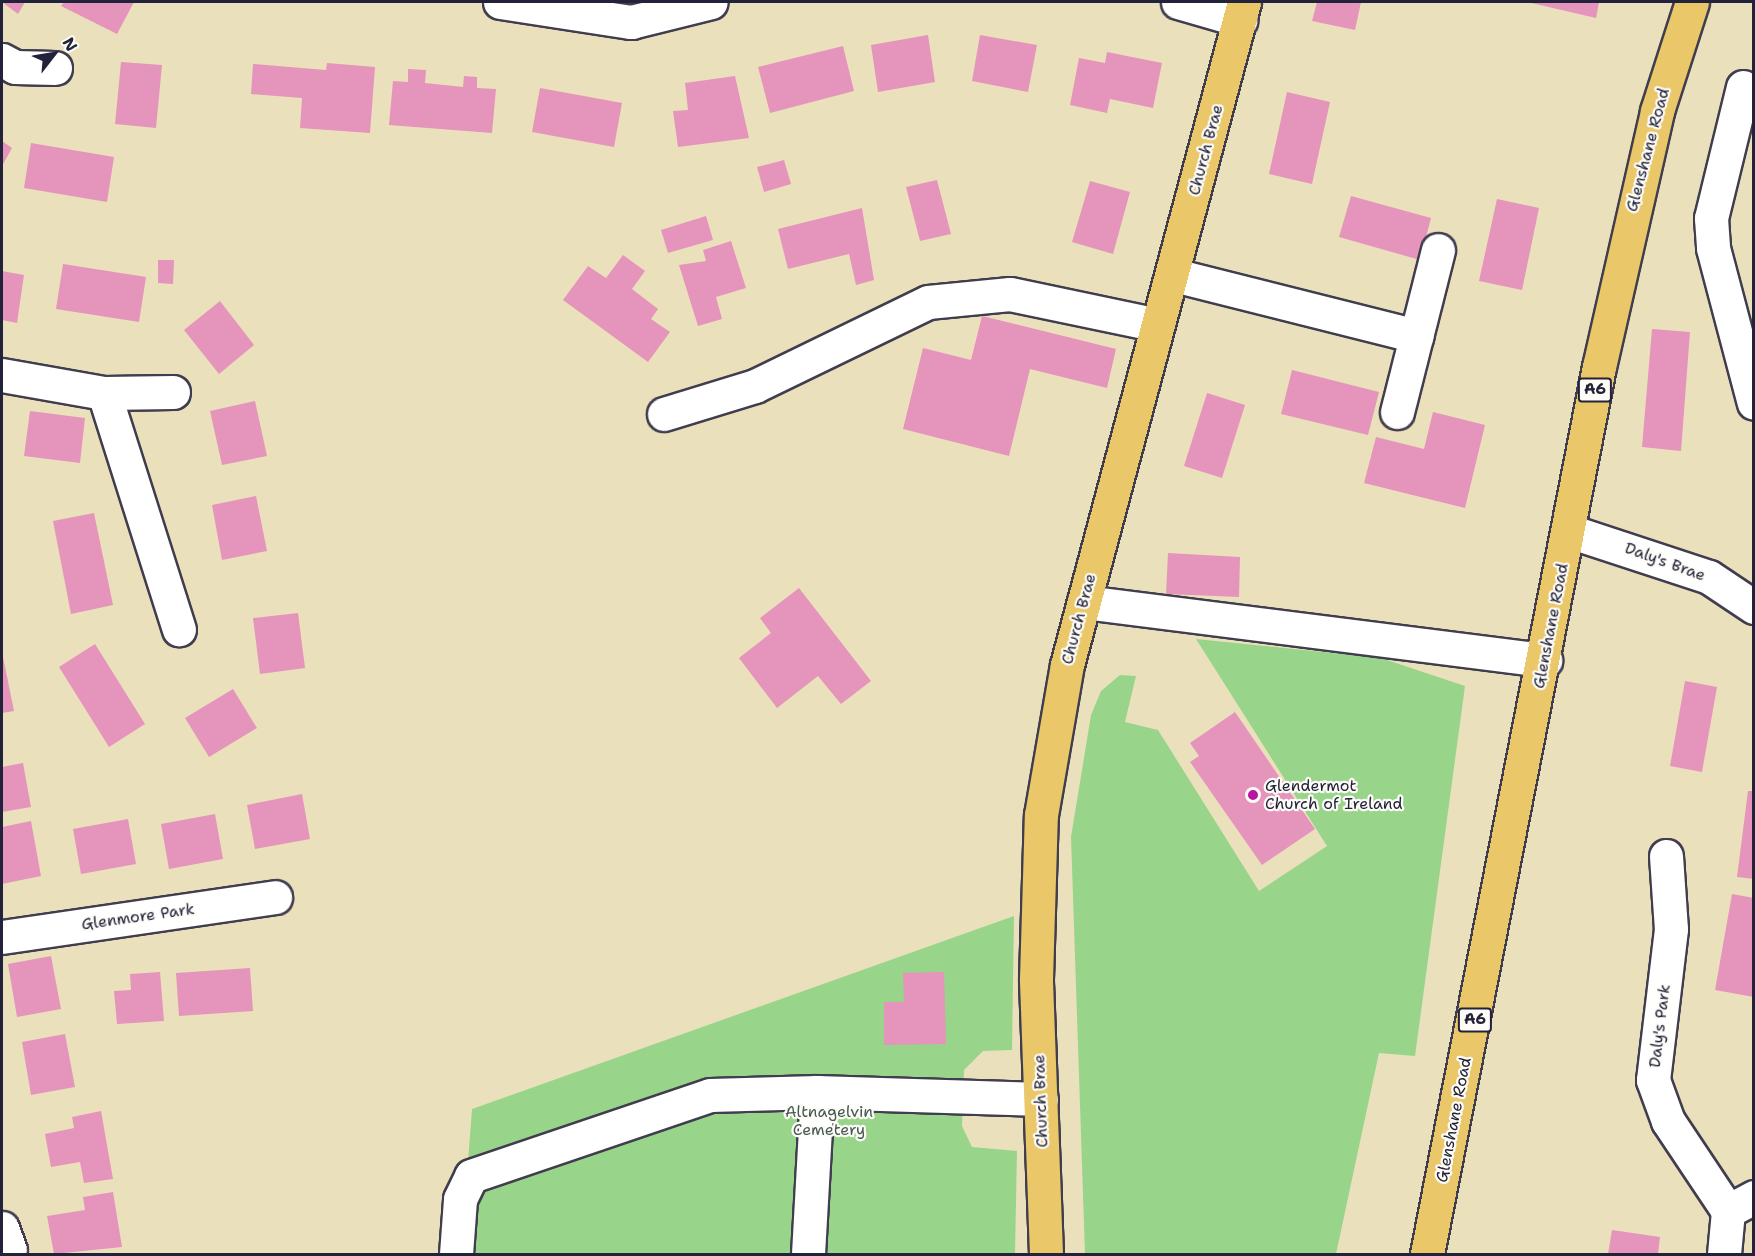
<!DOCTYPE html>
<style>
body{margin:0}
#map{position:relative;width:1755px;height:1256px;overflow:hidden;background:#ebe0bc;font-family:"Shantell Sans",sans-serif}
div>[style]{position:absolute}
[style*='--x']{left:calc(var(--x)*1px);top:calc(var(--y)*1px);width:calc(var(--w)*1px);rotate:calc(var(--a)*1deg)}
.green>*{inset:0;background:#98d58a}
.building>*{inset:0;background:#e594bb}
.roads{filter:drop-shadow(2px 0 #403e4e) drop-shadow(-2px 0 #403e4e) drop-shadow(0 2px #403e4e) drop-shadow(0 -2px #403e4e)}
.minor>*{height:33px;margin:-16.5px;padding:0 16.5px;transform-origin:16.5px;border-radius:16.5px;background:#fff}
.major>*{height:33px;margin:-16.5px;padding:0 16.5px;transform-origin:16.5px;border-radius:16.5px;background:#eac769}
.highway>*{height:33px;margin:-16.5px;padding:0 16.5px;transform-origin:16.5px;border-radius:16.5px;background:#eac769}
.dots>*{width:16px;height:16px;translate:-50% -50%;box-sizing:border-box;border:3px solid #fdfcf7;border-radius:50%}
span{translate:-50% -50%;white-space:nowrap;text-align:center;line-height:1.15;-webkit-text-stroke:4.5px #fdfcf7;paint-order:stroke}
.shield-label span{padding:2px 4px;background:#fdfcf7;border:2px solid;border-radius:4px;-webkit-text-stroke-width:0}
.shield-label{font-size:15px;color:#22223b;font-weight:700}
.street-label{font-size:16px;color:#22223b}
.poi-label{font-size:16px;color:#22223b}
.left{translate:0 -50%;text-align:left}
.park-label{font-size:16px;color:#455853}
.frame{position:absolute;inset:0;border:3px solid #22223b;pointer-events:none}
.north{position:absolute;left:24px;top:24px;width:60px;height:60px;-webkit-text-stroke:4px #fdfcf7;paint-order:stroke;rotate:59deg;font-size:16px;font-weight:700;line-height:24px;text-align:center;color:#22223b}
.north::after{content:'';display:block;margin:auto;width:21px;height:27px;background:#22223b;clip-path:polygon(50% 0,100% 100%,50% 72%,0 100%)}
</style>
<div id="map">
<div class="green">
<i style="clip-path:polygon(1196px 639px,1381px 658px,1465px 686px,1415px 1056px,1379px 1053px,1336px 1254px,1085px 1254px,1071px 837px,1091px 715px,1101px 691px,1120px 675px,1136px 676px,1125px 722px,1158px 730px,1259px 891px,1327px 846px)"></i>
<i style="clip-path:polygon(1014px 916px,1012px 1050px,983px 1051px,964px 1070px,962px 1126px,972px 1147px,1017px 1151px,1015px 1254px,461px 1254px,472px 1109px)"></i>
</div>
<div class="building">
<i style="clip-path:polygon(2px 2px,25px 2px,18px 14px)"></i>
<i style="clip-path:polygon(64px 2px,134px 2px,117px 34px,61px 6px)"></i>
<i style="clip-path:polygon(1317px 2px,1361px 2px,1355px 30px,1312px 21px)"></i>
<i style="clip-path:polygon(1527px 2px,1599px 2px,1596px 18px)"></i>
<i style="clip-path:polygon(928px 35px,935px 82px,878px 92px,871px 45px)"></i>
<i style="clip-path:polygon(980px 35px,1037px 45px,1028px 92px,972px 81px)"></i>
<i style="clip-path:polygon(843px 46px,854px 91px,770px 113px,758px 67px)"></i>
<i style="clip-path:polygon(1107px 52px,1162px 63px,1153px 108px,1110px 99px,1107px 113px,1070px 105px,1079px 58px,1105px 63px)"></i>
<i style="clip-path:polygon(121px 62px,162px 65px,156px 128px,115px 124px)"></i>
<i style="clip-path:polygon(327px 63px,375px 67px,370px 133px,300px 128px,302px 98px,251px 94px,253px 64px,326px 70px)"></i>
<i style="clip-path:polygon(408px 69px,426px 70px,425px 83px,463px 87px,464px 76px,477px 77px,477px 88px,496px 89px,492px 133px,389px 125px,393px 81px,408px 82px)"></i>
<i style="clip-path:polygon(735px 76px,749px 138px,678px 147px,673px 111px,688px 110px,685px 83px)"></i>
<i style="clip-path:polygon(540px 88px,622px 103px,614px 147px,532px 132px)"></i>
<i style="clip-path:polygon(1287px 92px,1330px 102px,1312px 184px,1269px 174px)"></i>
<i style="clip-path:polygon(2px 141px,12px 148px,2px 166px)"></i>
<i style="clip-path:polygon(31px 143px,114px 157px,107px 202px,24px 188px)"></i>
<i style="clip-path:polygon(784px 160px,791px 184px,764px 192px,757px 167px)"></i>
<i style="clip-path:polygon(937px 180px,951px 234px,920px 241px,906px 187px)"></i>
<i style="clip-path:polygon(1090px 181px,1130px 192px,1113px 254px,1072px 242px)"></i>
<i style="clip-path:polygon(1351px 196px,1431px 218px,1420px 260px,1339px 237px)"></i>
<i style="clip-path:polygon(1497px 199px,1539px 208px,1522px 290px,1479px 281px)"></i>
<i style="clip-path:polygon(862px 208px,874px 280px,856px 285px,849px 254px,788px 269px,778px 229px)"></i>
<i style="clip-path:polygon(706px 216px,713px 240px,668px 253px,661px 230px)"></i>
<i style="clip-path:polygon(731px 241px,746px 288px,716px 297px,722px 319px,698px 326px,679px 265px,706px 261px,703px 250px)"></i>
<i style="clip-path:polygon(623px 255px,645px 271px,632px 289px,658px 309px,651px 319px,670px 332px,648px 362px,563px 300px,588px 266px,606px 278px)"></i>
<i style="clip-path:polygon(158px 260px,174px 260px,173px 284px,158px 283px)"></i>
<i style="clip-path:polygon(63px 264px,146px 277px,139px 322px,56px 309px)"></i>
<i style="clip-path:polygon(2px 271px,24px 275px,17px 323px,2px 320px)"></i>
<i style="clip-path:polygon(220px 301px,254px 345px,219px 374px,184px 330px)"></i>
<i style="clip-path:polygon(982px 316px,1116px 349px,1107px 388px,1030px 369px,1009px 456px,903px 429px,923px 348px,971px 360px)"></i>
<i style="clip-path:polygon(1652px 329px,1690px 332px,1681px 451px,1642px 447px)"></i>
<i style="clip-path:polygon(1292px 370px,1379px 392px,1368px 435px,1281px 414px)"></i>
<i style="clip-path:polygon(1207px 393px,1245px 405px,1222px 478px,1184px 466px)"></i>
<i style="clip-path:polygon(255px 401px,267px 456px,222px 465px,210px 411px)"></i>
<i style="clip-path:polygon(30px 411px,85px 418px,80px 463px,24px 456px)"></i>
<i style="clip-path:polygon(1433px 412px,1485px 425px,1465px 508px,1364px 483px,1376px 437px,1424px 449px)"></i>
<i style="clip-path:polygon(256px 496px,267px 551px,222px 560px,212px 505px)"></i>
<i style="clip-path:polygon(94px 513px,113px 605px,71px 614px,53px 521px)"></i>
<i style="clip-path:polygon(1168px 553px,1240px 557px,1239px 597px,1166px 594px)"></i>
<i style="clip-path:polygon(799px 588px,871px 681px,841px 704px,818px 676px,777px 708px,739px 658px,771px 633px,760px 618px)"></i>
<i style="clip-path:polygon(298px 613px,305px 668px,260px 674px,253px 618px)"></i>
<i style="clip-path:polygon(95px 644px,145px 724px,109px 747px,59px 667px)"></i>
<i style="clip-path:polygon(2px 652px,14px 711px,2px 713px)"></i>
<i style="clip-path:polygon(1685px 681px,1717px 687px,1702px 772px,1670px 766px)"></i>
<i style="clip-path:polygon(233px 689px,257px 728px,209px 757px,185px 718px)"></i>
<i style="clip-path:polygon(1235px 712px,1315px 829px,1262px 865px,1190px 762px,1199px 756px,1190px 743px)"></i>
<i style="clip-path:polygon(23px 763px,31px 807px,2px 812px,2px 767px)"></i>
<i style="clip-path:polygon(1748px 791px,1754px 791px,1754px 879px,1737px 877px)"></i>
<i style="clip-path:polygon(302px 794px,310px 839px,255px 849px,247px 805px)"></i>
<i style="clip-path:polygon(215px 814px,223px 859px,169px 869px,161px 824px)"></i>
<i style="clip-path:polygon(128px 819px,136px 864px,81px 874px,73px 829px)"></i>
<i style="clip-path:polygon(31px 821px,41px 876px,2px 884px,2px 827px)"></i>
<i style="clip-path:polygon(1732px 894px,1754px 898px,1754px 997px,1715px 990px)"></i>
<i style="clip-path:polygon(51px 956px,61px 1009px,17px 1017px,8px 964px)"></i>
<i style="clip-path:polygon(250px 968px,253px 1011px,179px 1016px,176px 973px)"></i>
<i style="clip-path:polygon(160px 972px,164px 1021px,117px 1024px,114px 991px,131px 990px,130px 974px)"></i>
<i style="clip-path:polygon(944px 972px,946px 1044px,884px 1045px,884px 1002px,904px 1002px,903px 973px)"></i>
<i style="clip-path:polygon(65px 1034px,75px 1087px,31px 1095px,22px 1042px)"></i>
<i style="clip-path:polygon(101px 1111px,113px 1179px,84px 1183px,80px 1162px,51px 1167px,45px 1134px,74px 1128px,72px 1117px)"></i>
<i style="clip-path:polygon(113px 1192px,122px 1247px,54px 1254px,47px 1216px,85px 1210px,83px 1197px)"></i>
<i style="clip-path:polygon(1612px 1230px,1660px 1237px,1658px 1254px,1608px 1254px)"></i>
</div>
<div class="roads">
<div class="minor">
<i style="--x:500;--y:2;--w:133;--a:8.7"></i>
<i style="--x:631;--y:22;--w:82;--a:-14"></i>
<i style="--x:1178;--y:2;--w:65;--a:16.2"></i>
<i style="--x:2;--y:60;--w:15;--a:28"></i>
<i style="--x:15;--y:67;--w:40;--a:1.4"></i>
<i style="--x:1743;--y:87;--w:135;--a:103.7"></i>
<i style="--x:1711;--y:218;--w:30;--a:86"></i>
<i style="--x:1713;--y:248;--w:160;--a:75.2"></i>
<i style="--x:1174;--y:275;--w:250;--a:14.1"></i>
<i style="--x:2;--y:375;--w:104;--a:10"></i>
<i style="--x:104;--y:393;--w:248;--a:72.4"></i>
<i style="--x:104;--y:393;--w:69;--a:-0.8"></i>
<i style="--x:1397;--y:412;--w:167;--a:-75.8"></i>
<i style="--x:664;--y:414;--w:95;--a:-17.1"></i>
<i style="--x:755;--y:386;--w:192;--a:-25.9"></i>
<i style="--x:928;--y:302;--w:82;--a:-5.6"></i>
<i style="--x:1010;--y:294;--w:147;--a:11.8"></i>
<i style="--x:1569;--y:531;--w:147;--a:18.2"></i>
<i style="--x:1709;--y:577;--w:54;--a:33.7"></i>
<i style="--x:1084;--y:602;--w:465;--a:7.2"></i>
<i style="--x:1666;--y:856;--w:73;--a:86.1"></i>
<i style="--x:1671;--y:929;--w:152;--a:96.8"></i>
<i style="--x:1653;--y:1080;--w:44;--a:69.9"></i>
<i style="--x:1668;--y:1121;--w:108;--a:56.3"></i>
<i style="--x:2;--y:937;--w:276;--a:-8.3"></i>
<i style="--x:2;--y:1228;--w:23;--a:70"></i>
<i style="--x:456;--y:1254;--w:55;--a:-85.8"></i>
<i style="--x:460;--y:1199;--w:25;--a:-64"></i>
<i style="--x:471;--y:1176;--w:252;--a:-18.7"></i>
<i style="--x:710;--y:1095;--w:107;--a:-1.6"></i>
<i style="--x:817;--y:1092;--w:224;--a:1.8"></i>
<i style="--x:808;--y:1254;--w:162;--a:-86.8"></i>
<i style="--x:1724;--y:1254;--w:43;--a:-84.7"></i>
<i style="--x:1728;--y:1211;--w:30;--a:-28"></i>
</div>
<div class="major">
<i style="--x:1046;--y:1254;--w:275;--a:-92.1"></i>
<i style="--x:1036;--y:979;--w:164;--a:-88.3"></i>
<i style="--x:1041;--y:815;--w:152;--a:-80.2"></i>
<i style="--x:1067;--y:665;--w:686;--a:-75.05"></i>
</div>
<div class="highway">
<i style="--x:1427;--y:1254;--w:904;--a:-79.03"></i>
<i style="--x:1599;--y:367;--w:262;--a:-77.2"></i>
<i style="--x:1657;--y:111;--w:114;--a:-72.2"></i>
</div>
</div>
<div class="dots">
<i style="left:1253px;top:795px;background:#b5179e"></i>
</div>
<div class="shield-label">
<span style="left:1595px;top:390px">A6</span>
<span style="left:1475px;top:1020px">A6</span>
</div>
<div class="street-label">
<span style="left:1206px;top:150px;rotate:-75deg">Church Brae</span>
<span style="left:1648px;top:150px;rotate:-75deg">Glenshane Road</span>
<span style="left:1665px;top:562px;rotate:20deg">Daly's Brae</span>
<span style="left:1079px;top:619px;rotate:-75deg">Church Brae</span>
<span style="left:1551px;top:626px;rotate:-79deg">Glenshane Road</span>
<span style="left:138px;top:917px;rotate:-8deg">Glenmore Park</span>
<span style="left:1660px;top:1026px;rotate:-83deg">Daly's Park</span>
<span style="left:1041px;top:1101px;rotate:-92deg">Church Brae</span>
<span style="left:1454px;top:1120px;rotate:-79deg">Glenshane Road</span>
</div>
<div class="poi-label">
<span class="left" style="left:1265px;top:795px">Glendermot<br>Church of Ireland</span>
</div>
<div class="park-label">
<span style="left:829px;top:1121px">Altnagelvin<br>Cemetery</span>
</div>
<div class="frame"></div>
<div class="north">N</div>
</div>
